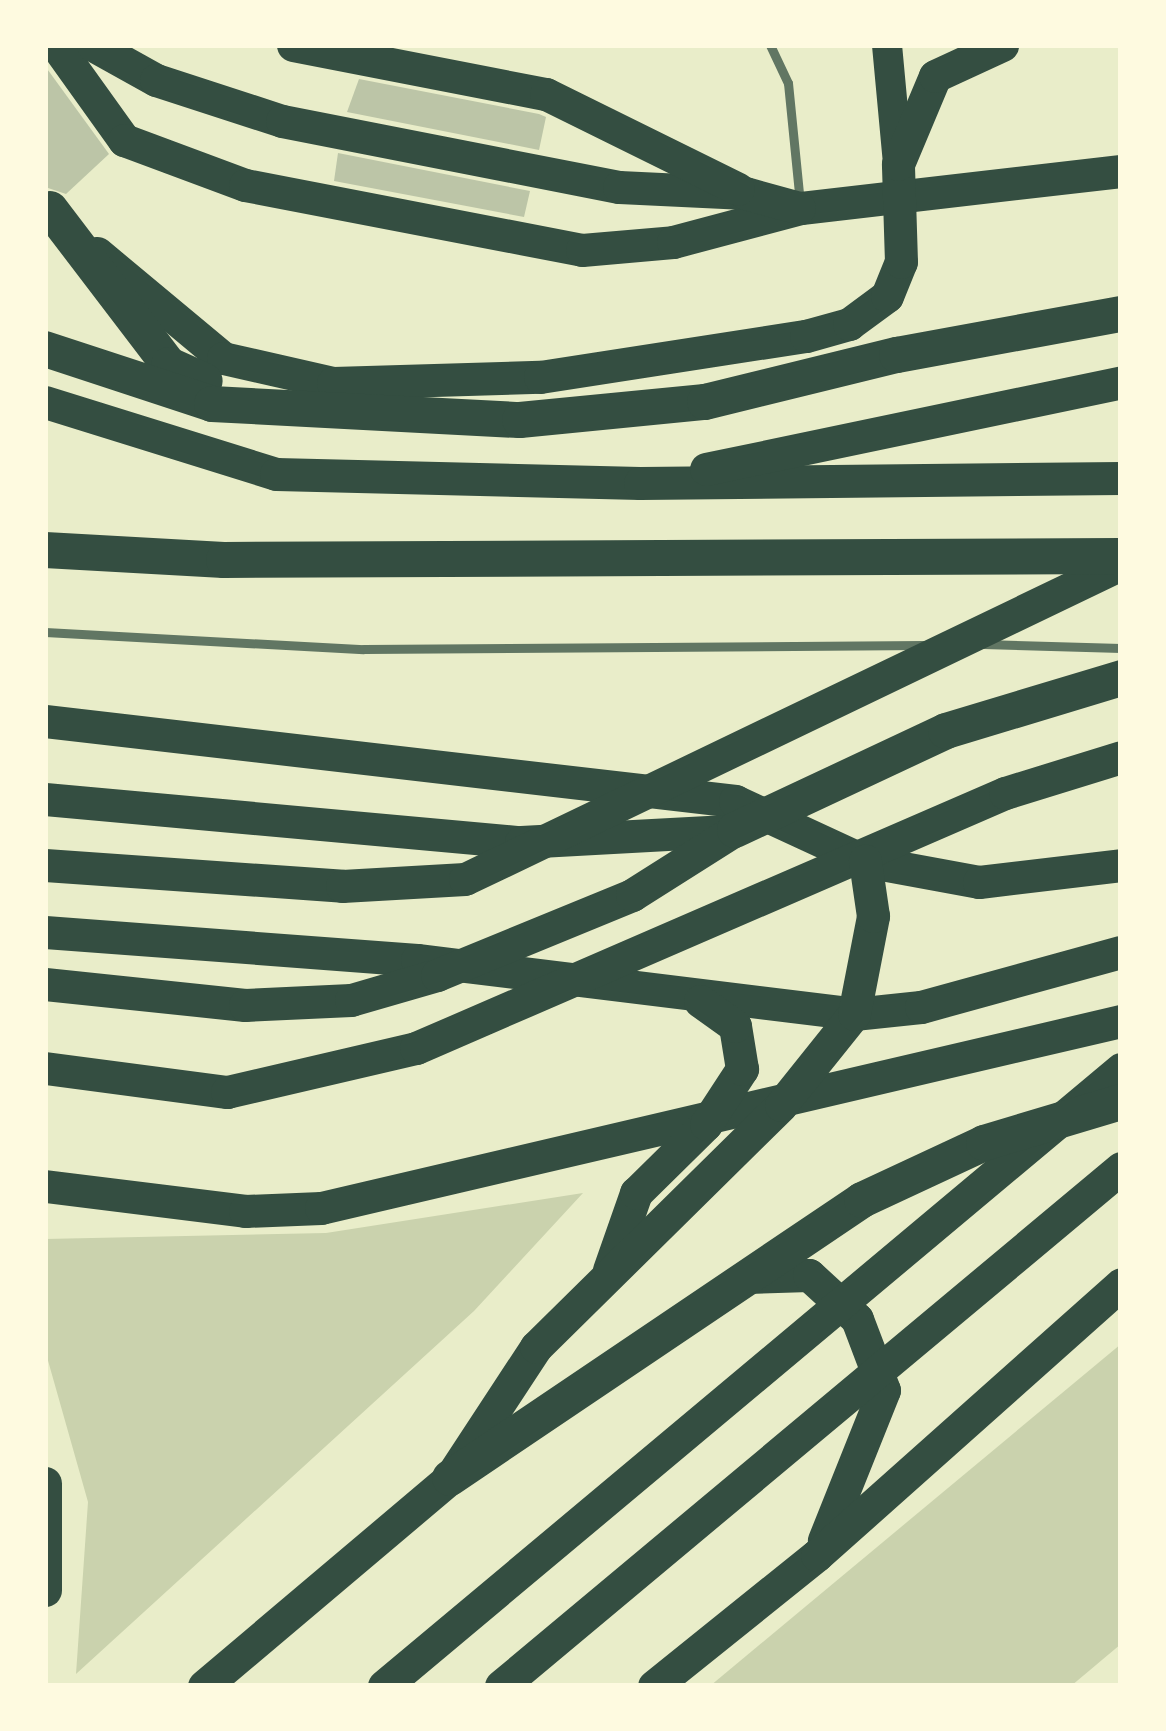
<!DOCTYPE html>
<style>
body{margin:0}
#map{position:relative;width:1166px;height:1731px;overflow:hidden;background:#e9edc9;font-family:Inter,sans-serif}
div>[style]{position:absolute}
[style*='--x']{left:calc(var(--x)*1px);top:calc(var(--y)*1px);width:calc(var(--w)*1px);rotate:calc(var(--a)*1deg)}
.green>*{inset:0;background:#cad2ad}
.building>*{inset:0;background:#bcc5a7}
.service>*{height:9px;margin:-4.5px;padding:0 4.5px;transform-origin:4.5px;border-radius:4.5px;background:#617663}
.primary>*{height:30px;margin:-15px;padding:0 15px;transform-origin:15px;border-radius:15px;background:#344e41}
.trunk>*{height:33px;margin:-16.5px;padding:0 16.5px;transform-origin:16.5px;border-radius:16.5px;background:#344e41}
.motorway>*{height:36px;margin:-18px;padding:0 18px;transform-origin:18px;border-radius:18px;background:#344e41}
span{translate:-50% -50%;white-space:nowrap;text-align:center;line-height:1.15;-webkit-text-stroke:9px #fefae0;paint-order:stroke}
.frame{position:absolute;inset:0;border:48px solid #fefae0;pointer-events:none}
</style>
<div id="map">
<div class="green">
<i style="clip-path:polygon(583px 1193px,474px 1311px,76px 1674px,88px 1502px,45px 1350px,45px 1239px,326px 1233px)"></i>
<i style="clip-path:polygon(1121px 1344px,1121px 1644px,1071px 1686px,710px 1686px)"></i>
</div>
<div class="building">
<i style="clip-path:polygon(45px 66px,109px 154px,66px 194px,45px 187px)"></i>
<i style="clip-path:polygon(359px 79px,539px 114px,546px 117px,539px 150px,347px 112px)"></i>
<i style="clip-path:polygon(338px 153px,530px 191px,524px 217px,334px 181px)"></i>
</div>
<div class="service">
<i style="--x:770;--y:45;--w:42;--a:64.7"></i>
<i style="--x:788;--y:83;--w:121;--a:84.3"></i>
<i style="--x:45;--y:632;--w:319;--a:3.1"></i>
<i style="--x:364;--y:649;--w:560;--a:-0.41"></i>
<i style="--x:983;--y:644;--w:138;--a:1.7"></i>
</div>
<div class="primary">
<i style="--x:887;--y:45;--w:120;--a:84.7"></i>
</div>
<div class="trunk">
<i style="--x:56;--y:45;--w:117;--a:54.4"></i>
<i style="--x:124;--y:140;--w:129;--a:20.4"></i>
<i style="--x:245;--y:185;--w:343;--a:10.9"></i>
<i style="--x:582;--y:250;--w:91;--a:-5"></i>
<i style="--x:673;--y:242;--w:132;--a:-14.9"></i>
<i style="--x:801;--y:208;--w:322;--a:-6.6"></i>
<i style="--x:93;--y:45;--w:72;--a:29.1"></i>
<i style="--x:156;--y:80;--w:133;--a:18"></i>
<i style="--x:282;--y:121;--w:343;--a:11.1"></i>
<i style="--x:619;--y:187;--w:126;--a:2.7"></i>
<i style="--x:745;--y:193;--w:56;--a:15.5"></i>
<i style="--x:293;--y:45;--w:258;--a:11"></i>
<i style="--x:546;--y:94;--w:214;--a:26.3"></i>
<i style="--x:97;--y:253;--w:164;--a:39.8"></i>
<i style="--x:223;--y:358;--w:113;--a:12.8"></i>
<i style="--x:333;--y:383;--w:207;--a:-1.7"></i>
<i style="--x:540;--y:377;--w:269;--a:-8.8"></i>
<i style="--x:806;--y:336;--w:45;--a:-15.6"></i>
<i style="--x:849;--y:324;--w:47;--a:-36.4"></i>
<i style="--x:887;--y:296;--w:37;--a:-68"></i>
<i style="--x:901;--y:262;--w:98;--a:-91.8"></i>
<i style="--x:898;--y:164;--w:95;--a:-67.2"></i>
<i style="--x:935;--y:76;--w:74;--a:-24.8"></i>
<i style="--x:45;--y:402;--w:242;--a:17.3"></i>
<i style="--x:276;--y:474;--w:364;--a:1.4"></i>
<i style="--x:640;--y:483;--w:481;--a:-0.6"></i>
<i style="--x:706;--y:469;--w:424;--a:-11.8"></i>
<i style="--x:45;--y:721;--w:695;--a:6.61"></i>
<i style="--x:735;--y:801;--w:143;--a:24.8"></i>
<i style="--x:865;--y:861;--w:116;--a:10.4"></i>
<i style="--x:979;--y:882;--w:143;--a:-6.8"></i>
<i style="--x:45;--y:799;--w:478;--a:5.2"></i>
<i style="--x:521;--y:842;--w:206;--a:-3.1"></i>
<i style="--x:45;--y:865;--w:298;--a:4"></i>
<i style="--x:342;--y:886;--w:123;--a:-3.3"></i>
<i style="--x:465;--y:879;--w:728;--a:-25.65"></i>
<i style="--x:45;--y:932;--w:373;--a:4.3"></i>
<i style="--x:417;--y:960;--w:440;--a:7"></i>
<i style="--x:854;--y:1014;--w:67;--a:-6"></i>
<i style="--x:921;--y:1007;--w:207;--a:-15.4"></i>
<i style="--x:45;--y:984;--w:201;--a:6"></i>
<i style="--x:245;--y:1005;--w:106;--a:-2.7"></i>
<i style="--x:351;--y:1000;--w:90;--a:-16.2"></i>
<i style="--x:437;--y:975;--w:211;--a:-22.3"></i>
<i style="--x:632;--y:895;--w:122;--a:-32.3"></i>
<i style="--x:45;--y:1068;--w:184;--a:7.5"></i>
<i style="--x:227;--y:1092;--w:194;--a:-13.1"></i>
<i style="--x:416;--y:1048;--w:642;--a:-23.41"></i>
<i style="--x:1005;--y:793;--w:121;--a:-17.2"></i>
<i style="--x:45;--y:1186;--w:202;--a:7.1"></i>
<i style="--x:245;--y:1211;--w:76;--a:-2.3"></i>
<i style="--x:321;--y:1208;--w:822;--a:-13.16"></i>
<i style="--x:609;--y:1270;--w:82;--a:-70.7"></i>
<i style="--x:636;--y:1193;--w:98;--a:-44.6"></i>
<i style="--x:706;--y:1124;--w:66;--a:-56.8"></i>
<i style="--x:742;--y:1069;--w:44;--a:-99.2"></i>
<i style="--x:735;--y:1026;--w:43;--a:-144.5"></i>
<i style="--x:748;--y:1277;--w:61;--a:-1.9"></i>
<i style="--x:809;--y:1275;--w:65;--a:42.5"></i>
<i style="--x:857;--y:1319;--w:76;--a:69.2"></i>
<i style="--x:884;--y:1390;--w:162;--a:111.8"></i>
<i style="--x:45;--y:1483;--w:107;--a:90"></i>
<i style="--x:204;--y:1686;--w:322;--a:-40.2"></i>
<i style="--x:450;--y:1478;--w:157;--a:-56.7"></i>
<i style="--x:536;--y:1347;--w:344;--a:-44.6"></i>
<i style="--x:781;--y:1105;--w:117;--a:-51.3"></i>
<i style="--x:854;--y:1014;--w:100;--a:-79"></i>
<i style="--x:873;--y:916;--w:56;--a:-98.3"></i>
<i style="--x:384;--y:1686;--w:961;--a:-39.94"></i>
<i style="--x:501;--y:1686;--w:808;--a:-39.88"></i>
<i style="--x:654;--y:1686;--w:209;--a:-38.8"></i>
<i style="--x:817;--y:1555;--w:407;--a:-41.7"></i>
</div>
<div class="motorway">
<i style="--x:50;--y:209;--w:196;--a:52.7"></i>
<i style="--x:169;--y:365;--w:39;--a:24"></i>
<i style="--x:45;--y:349;--w:176;--a:18.2"></i>
<i style="--x:212;--y:404;--w:308;--a:3"></i>
<i style="--x:520;--y:420;--w:186;--a:-5.6"></i>
<i style="--x:705;--y:402;--w:198;--a:-13.8"></i>
<i style="--x:897;--y:355;--w:228;--a:-10.4"></i>
<i style="--x:45;--y:550;--w:179;--a:3.2"></i>
<i style="--x:224;--y:560;--w:897;--a:-0.26"></i>
<i style="--x:735;--y:830;--w:233;--a:-25.1"></i>
<i style="--x:946;--y:731;--w:183;--a:-16.8"></i>
<i style="--x:450;--y:1478;--w:497;--a:-34"></i>
<i style="--x:862;--y:1200;--w:135;--a:-25"></i>
<i style="--x:984;--y:1143;--w:143;--a:-16.7"></i>
</div>
<div class="frame"></div>
</div>
